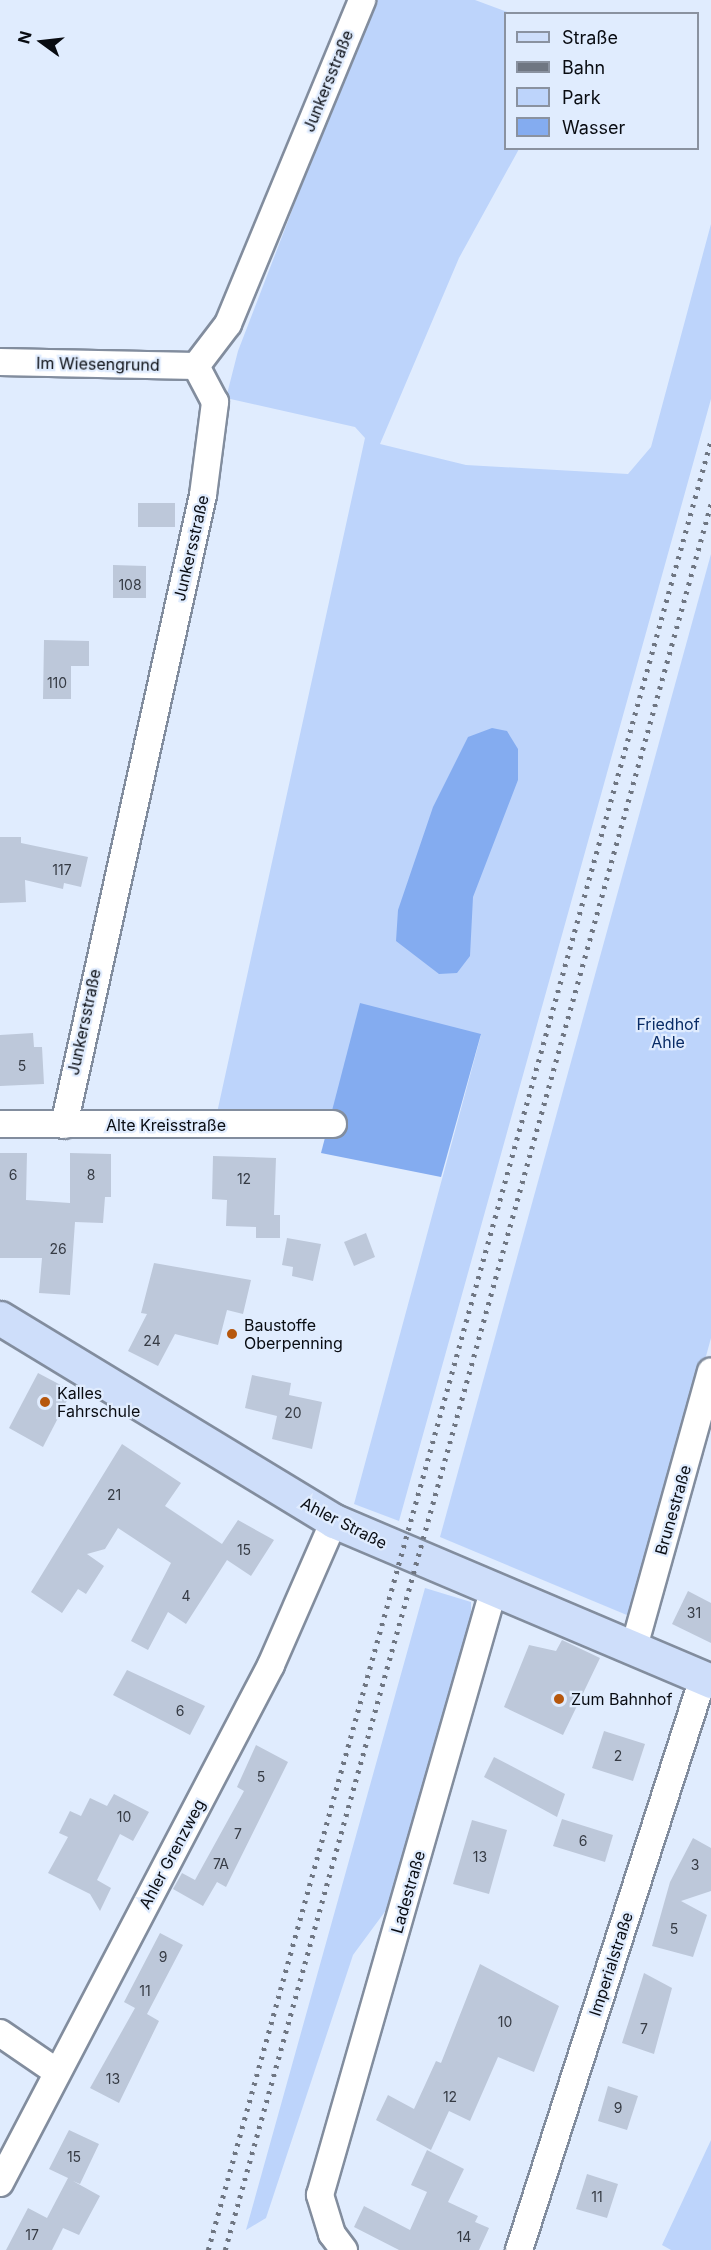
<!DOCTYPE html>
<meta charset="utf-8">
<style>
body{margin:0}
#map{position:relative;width:711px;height:2250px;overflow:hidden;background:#e0ecfe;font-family:Inter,sans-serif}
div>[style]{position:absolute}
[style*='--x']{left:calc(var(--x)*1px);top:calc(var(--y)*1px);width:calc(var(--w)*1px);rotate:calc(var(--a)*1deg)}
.green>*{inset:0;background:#bdd4fb}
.water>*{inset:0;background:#84acf0}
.building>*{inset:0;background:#bdc8da}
.roads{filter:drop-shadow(2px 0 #828d9e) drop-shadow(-2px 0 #828d9e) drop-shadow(0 2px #828d9e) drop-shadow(0 -2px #828d9e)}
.minor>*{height:26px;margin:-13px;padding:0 13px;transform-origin:13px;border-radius:13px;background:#fff}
.secondary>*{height:33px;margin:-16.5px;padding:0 16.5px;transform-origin:16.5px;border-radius:16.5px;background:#cedefa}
.rail>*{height:4.5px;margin-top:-2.25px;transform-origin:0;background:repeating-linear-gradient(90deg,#6f7682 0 3px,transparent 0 9px)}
.dots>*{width:16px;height:16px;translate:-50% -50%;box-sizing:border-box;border:3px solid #e0ecfe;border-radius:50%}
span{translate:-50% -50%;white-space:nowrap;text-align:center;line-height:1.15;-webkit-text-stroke:4.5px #e0ecfe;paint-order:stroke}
.number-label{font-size:14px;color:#363b44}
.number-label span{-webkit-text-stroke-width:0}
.street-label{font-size:16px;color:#090c12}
.park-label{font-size:16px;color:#092c66}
.poi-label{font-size:16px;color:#090c12}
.left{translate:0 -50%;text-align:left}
.legend{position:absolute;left:504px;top:12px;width:195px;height:138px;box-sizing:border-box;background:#e0ecfe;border:2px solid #8a92a0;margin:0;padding:8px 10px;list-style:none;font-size:18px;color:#090c12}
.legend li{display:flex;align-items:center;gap:12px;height:30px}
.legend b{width:30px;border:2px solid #8a92a0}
.north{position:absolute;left:12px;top:12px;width:60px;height:60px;-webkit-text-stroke:4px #e0ecfe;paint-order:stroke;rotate:285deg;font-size:16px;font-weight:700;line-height:24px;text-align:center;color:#090c12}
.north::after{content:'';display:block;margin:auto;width:21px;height:27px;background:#090c12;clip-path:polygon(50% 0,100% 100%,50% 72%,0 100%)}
</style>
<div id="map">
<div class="green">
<i style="clip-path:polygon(373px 0,475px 0,510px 13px,506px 14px,506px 148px,519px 149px,459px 258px,380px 444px,466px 465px,628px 474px,651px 447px,711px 224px,711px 399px,399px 1521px,354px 1504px,481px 1035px,328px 1119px,215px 1122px,365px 438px,355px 427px,226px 398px,238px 351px)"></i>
<i style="clip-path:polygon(711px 554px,711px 1338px,634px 1618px,440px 1537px)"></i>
<i style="clip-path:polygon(425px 1588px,471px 1602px,471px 1627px,395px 1898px,353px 1955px,266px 2218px,246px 2230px)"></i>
<i style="clip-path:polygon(711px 2140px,711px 2250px,671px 2250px,662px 2245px)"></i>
</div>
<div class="water">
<i style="clip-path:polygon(492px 728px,507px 731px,518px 749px,518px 780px,473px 897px,470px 956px,457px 973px,439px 974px,396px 941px,398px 910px,433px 807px,468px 737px)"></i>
<i style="clip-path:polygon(360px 1003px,481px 1034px,441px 1177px,321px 1153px)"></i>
</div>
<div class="building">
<i style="clip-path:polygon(138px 503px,175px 503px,175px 527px,138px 527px)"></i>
<i style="clip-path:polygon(113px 565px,146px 566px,146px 598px,113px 598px)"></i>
<i style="clip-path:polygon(44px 640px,89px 641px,89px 666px,71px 666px,71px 699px,43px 699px)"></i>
<i style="clip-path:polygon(0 837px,21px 837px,21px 843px,88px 857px,81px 887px,64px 883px,63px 889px,25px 880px,26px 902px,0 903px)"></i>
<i style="clip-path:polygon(33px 1033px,34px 1047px,42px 1047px,44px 1084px,0 1086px,0 1035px)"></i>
<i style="clip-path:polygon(0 1153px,27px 1153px,26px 1200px,70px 1203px,70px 1153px,111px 1154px,111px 1197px,105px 1197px,103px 1223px,75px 1222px,70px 1295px,39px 1293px,42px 1258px,0 1258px)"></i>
<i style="clip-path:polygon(213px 1156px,276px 1158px,274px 1215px,280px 1215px,280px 1238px,256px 1238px,256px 1227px,226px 1226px,227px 1200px,212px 1199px)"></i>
<i style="clip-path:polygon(366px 1233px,375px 1257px,354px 1266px,344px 1242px)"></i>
<i style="clip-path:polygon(287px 1238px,321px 1244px,313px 1281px,292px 1276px,293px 1267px,282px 1265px)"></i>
<i style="clip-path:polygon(154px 1263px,251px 1280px,243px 1314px,227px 1310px,218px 1345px,175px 1334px,158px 1366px,128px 1351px,147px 1314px,141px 1313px)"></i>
<i style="clip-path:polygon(38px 1373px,72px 1391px,43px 1447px,9px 1428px)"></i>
<i style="clip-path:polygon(252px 1375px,291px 1383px,289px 1395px,322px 1402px,312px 1449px,272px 1439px,277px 1416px,245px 1408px)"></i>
<i style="clip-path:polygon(122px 1444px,181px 1483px,165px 1506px,222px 1544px,238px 1520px,274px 1540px,251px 1576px,227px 1560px,186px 1624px,168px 1612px,148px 1650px,131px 1641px,171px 1563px,118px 1528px,105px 1549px,87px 1554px,104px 1566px,86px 1594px,78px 1589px,62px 1613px,31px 1592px)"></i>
<i style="clip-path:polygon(688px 1591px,711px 1603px,711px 1643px,672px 1624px)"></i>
<i style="clip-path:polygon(562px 1640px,600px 1658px,563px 1735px,504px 1707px,529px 1645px,556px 1651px)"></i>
<i style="clip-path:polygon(127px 1670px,205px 1706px,190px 1735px,113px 1695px)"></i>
<i style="clip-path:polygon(604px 1731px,645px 1744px,633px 1781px,592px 1768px)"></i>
<i style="clip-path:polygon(256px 1745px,288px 1762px,226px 1887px,217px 1882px,203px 1906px,173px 1889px,182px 1873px,195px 1880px,244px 1791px,237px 1787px)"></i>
<i style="clip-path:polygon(494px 1757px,565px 1794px,557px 1817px,484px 1777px)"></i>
<i style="clip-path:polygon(114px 1794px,149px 1812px,133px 1841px,120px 1834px,97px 1880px,111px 1888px,100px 1911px,90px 1894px,48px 1873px,68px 1837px,59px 1833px,70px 1811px,81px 1816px,90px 1798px,107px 1806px)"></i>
<i style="clip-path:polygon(562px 1819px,613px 1835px,605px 1862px,553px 1846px)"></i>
<i style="clip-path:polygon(472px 1820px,507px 1830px,489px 1894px,453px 1884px)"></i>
<i style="clip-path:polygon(693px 1838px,711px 1848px,711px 1891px,681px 1901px,707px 1915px,693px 1957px,652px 1946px,670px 1882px)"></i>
<i style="clip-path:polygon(160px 1933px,183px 1945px,147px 2014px,159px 2021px,119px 2103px,90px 2088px,135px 2008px,124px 2002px)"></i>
<i style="clip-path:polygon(480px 1964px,559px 2006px,534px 2072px,498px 2057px,470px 2121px,449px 2111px,431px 2150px,376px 2120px,388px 2095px,414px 2109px,436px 2061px,441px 2063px)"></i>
<i style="clip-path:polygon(644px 1973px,672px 1988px,654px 2054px,622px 2043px)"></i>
<i style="clip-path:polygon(608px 2086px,638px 2096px,627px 2130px,598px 2121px)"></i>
<i style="clip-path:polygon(69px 2130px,99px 2144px,80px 2184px,73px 2181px,100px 2196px,79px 2235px,63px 2228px,52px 2250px,6px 2250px,28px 2208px,47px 2218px,68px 2178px,49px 2169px)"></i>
<i style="clip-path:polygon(427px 2150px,464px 2169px,448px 2202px,478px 2216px,475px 2222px,489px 2228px,479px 2250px,399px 2250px,354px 2227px,364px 2206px,410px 2230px,427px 2192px,411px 2185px)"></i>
<i style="clip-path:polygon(587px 2174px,618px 2184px,607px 2218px,576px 2209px)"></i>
</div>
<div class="roads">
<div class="minor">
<i style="--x:0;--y:362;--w:196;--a:1.2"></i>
<i style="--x:196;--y:366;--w:53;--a:-52.7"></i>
<i style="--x:228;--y:324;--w:351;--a:-67.5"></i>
<i style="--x:0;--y:1124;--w:333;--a:0"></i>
<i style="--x:64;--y:1125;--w:645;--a:-77.56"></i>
<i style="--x:203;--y:495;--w:94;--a:-82.6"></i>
<i style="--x:215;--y:402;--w:41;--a:-117.8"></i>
<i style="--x:634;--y:1647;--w:286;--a:-74.4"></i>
<i style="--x:0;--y:2033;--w:69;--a:34.4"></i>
<i style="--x:0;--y:2183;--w:585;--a:-62.38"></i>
<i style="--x:271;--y:1665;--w:157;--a:-66.4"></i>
<i style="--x:344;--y:2250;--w:20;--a:-127"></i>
<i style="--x:332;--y:2234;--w:41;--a:-107.1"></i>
<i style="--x:320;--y:2195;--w:631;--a:-74"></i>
<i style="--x:519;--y:2250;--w:601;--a:-72.17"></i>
</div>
<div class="secondary">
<i style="--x:0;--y:1318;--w:391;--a:31.3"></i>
<i style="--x:334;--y:1521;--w:410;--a:23"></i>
</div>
</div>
<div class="rail">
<i style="--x:208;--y:2250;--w:1879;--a:-74.47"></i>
<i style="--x:225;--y:2250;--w:1813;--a:-74.45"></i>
</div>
<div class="dots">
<i style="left:232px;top:1334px;background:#b6570d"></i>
<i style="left:45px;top:1402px;background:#b6570d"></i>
<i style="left:559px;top:1699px;background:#b6570d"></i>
</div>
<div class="number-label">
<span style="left:130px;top:585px">108</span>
<span style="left:57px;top:683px">110</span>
<span style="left:62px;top:870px">117</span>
<span style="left:22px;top:1066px">5</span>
<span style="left:13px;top:1175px">6</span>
<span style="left:91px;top:1175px">8</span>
<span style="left:244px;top:1179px">12</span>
<span style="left:58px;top:1249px">26</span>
<span style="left:152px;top:1341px">24</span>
<span style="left:293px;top:1413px">20</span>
<span style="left:114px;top:1495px">21</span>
<span style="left:244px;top:1550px">15</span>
<span style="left:186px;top:1596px">4</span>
<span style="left:694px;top:1613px">31</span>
<span style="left:180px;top:1711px">6</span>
<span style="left:618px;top:1756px">2</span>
<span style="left:261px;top:1777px">5</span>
<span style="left:124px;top:1817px">10</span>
<span style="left:238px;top:1834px">7</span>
<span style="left:583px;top:1841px">6</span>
<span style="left:480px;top:1857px">13</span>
<span style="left:221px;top:1864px">7A</span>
<span style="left:695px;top:1865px">3</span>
<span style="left:674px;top:1929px">5</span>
<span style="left:163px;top:1957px">9</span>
<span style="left:145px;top:1991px">11</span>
<span style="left:505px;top:2022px">10</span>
<span style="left:644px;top:2029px">7</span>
<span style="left:113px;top:2079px">13</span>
<span style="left:450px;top:2097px">12</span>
<span style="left:618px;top:2108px">9</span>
<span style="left:74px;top:2157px">15</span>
<span style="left:597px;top:2197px">11</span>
<span style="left:32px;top:2235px">17</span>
<span style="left:464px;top:2237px">14</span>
</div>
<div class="street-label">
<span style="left:328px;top:81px;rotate:-68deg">Junkersstraße</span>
<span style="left:98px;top:364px;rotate:1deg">Im Wiesengrund</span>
<span style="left:191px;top:548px;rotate:-77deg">Junkersstraße</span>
<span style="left:84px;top:1022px;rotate:-78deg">Junkersstraße</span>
<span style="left:166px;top:1125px">Alte Kreisstraße</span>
<span style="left:673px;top:1510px;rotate:-74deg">Brunestraße</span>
<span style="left:344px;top:1523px;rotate:27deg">Ahler Straße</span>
<span style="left:172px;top:1854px;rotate:-62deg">Ahler Grenzweg</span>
<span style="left:408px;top:1892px;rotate:-74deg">Ladestraße</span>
<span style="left:611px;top:1964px;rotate:-72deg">Imperialstraße</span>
</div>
<div class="park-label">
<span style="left:668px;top:1033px">Friedhof<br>Ahle</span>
</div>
<div class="poi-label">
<span class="left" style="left:244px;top:1334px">Baustoffe<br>Oberpenning</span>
<span class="left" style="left:57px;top:1402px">Kalles<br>Fahrschule</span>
<span class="left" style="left:571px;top:1699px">Zum Bahnhof</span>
</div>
<ul class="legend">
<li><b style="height:8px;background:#cedefa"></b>Straße</li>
<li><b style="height:8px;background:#6f7682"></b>Bahn</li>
<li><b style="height:16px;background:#bdd4fb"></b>Park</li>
<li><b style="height:16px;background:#84acf0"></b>Wasser</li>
</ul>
<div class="north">N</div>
</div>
